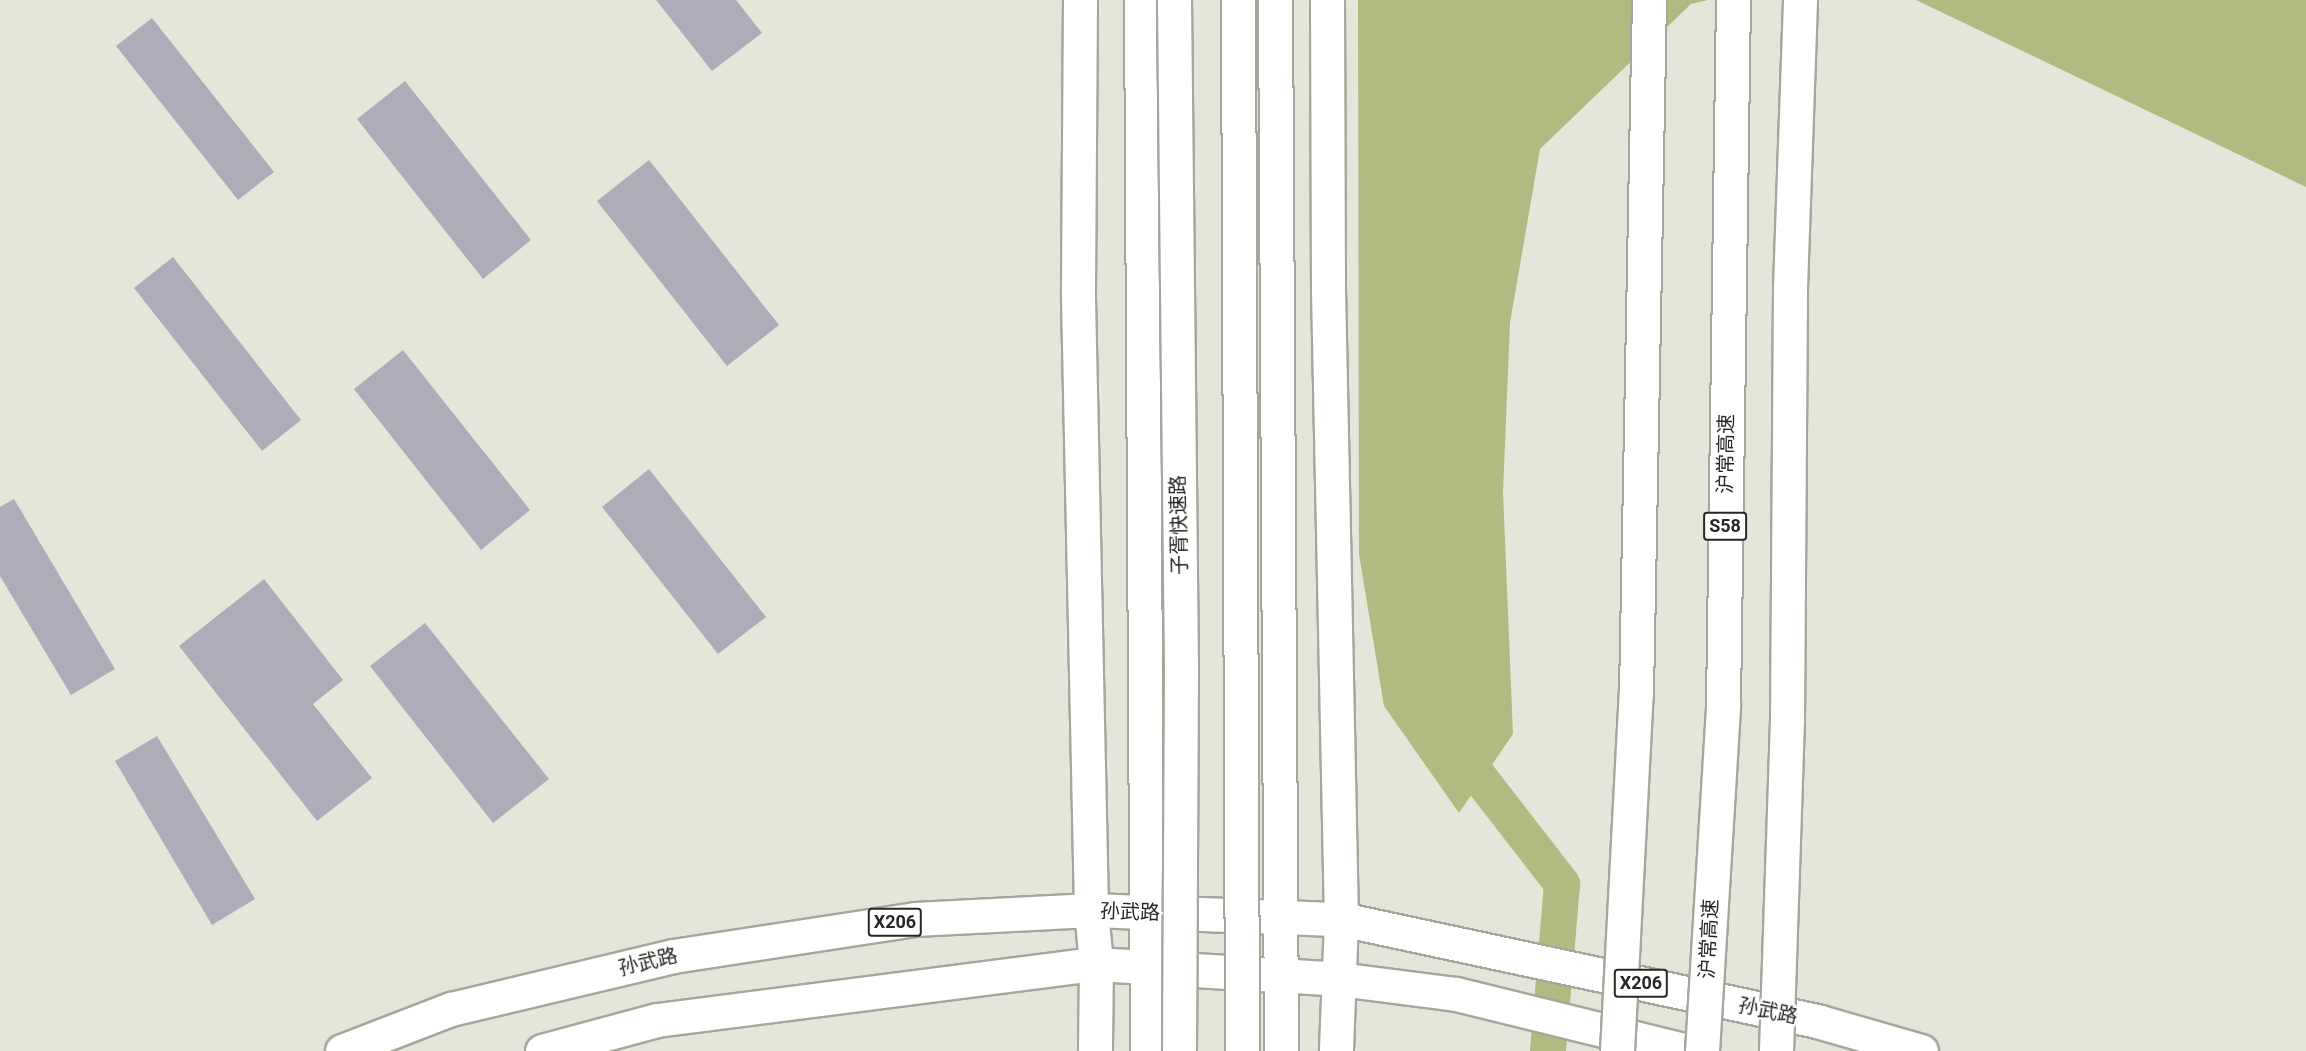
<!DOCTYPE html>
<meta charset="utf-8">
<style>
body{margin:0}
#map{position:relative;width:2306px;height:1051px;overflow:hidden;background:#e4e6da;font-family:Roboto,"Noto Sans SC",sans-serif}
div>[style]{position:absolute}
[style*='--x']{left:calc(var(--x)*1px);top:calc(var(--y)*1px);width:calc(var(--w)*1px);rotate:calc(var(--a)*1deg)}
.water>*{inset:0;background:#afbb81}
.canal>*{height:36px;margin:-18px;padding:0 18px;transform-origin:18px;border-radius:18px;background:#afbb81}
.building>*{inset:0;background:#adadb9}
.roads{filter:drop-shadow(2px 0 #a4a79b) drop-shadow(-2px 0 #a4a79b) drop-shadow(0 2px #a4a79b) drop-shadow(0 -2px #a4a79b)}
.primary>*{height:33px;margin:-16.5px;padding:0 16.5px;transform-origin:16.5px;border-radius:16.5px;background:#fff}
.bridges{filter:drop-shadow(2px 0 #a4a79b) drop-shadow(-2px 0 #a4a79b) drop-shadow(0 2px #a4a79b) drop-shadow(0 -2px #a4a79b)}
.highway-bridge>*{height:33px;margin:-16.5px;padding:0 16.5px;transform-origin:16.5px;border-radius:16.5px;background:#fff}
span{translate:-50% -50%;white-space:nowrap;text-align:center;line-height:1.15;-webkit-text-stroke:4.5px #fff;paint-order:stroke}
.shield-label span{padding:2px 4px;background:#fff;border:2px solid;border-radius:4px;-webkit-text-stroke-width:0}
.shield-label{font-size:18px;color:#272823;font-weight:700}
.street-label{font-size:20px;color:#272823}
</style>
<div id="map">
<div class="water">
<i style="clip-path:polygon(1358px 0,1708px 0,1691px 4px,1540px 149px,1510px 323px,1503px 492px,1513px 734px,1459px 813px,1384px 706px,1359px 554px)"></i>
<i style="clip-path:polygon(1916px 0,2306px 0,2306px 187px)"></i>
</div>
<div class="canal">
<i style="--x:1452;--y:742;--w:180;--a:52.2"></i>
<i style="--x:1562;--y:884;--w:168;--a:94.8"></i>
</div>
<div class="building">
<i style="clip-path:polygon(656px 0,736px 0,762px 33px,712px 71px)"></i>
<i style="clip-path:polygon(152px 18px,274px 172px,238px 200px,116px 46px)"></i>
<i style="clip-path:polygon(405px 81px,531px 240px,483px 279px,357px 119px)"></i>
<i style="clip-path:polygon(649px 160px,779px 325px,727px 366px,597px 201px)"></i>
<i style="clip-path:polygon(173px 257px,301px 420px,262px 451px,134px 288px)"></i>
<i style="clip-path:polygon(403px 350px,530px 510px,481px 550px,354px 389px)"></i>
<i style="clip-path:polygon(649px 469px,766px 617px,718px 654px,602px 507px)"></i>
<i style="clip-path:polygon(14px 499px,115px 669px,71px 695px,0 576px,0 507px)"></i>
<i style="clip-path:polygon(264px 579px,343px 680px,313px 704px,372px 778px,317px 821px,179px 646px)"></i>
<i style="clip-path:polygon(425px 623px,549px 779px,493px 823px,370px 666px)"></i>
<i style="clip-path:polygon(157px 736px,255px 899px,212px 925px,115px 761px)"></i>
</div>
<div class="roads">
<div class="primary">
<i style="--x:1080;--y:0;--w:298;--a:90.4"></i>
<i style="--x:1078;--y:298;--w:612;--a:88.78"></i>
<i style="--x:1091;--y:910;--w:54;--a:84.7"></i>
<i style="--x:1096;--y:964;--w:87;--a:90.7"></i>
<i style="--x:1141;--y:0;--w:1051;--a:89.67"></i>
<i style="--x:1275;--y:0;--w:1051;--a:89.67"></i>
<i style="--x:1327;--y:0;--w:289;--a:89.8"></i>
<i style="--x:1328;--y:289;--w:630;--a:88.82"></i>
<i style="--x:1341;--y:919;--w:132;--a:92.2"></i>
<i style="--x:342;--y:1051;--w:117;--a:-21.1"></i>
<i style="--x:451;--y:1009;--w:228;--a:-13.4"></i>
<i style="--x:673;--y:956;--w:245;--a:-8.7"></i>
<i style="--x:915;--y:919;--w:176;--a:-2.9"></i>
<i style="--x:1091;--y:910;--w:250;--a:2.1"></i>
<i style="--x:1341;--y:919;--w:490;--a:12.1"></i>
<i style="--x:1820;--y:1022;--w:105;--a:16"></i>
<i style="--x:542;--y:1051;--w:119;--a:-15.1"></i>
<i style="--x:657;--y:1020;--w:443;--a:-7.3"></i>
<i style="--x:1096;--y:964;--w:243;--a:3.5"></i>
<i style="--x:1339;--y:979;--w:118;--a:7.3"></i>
<i style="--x:1456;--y:994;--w:239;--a:13.8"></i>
</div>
</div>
<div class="bridges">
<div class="highway-bridge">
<i style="--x:1174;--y:0;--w:671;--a:89.4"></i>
<i style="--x:1181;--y:671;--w:380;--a:90.3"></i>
<i style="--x:1238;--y:0;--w:1051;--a:89.78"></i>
<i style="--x:1617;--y:1051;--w:359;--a:-87"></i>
<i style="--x:1636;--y:693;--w:693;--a:-88.93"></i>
<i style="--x:1702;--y:1051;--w:348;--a:-86.5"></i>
<i style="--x:1723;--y:704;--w:704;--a:-89.19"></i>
<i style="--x:1776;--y:1051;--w:330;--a:-88.1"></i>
<i style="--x:1787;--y:721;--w:434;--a:-89.6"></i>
<i style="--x:1790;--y:287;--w:287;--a:-88"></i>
</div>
</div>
<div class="shield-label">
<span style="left:1725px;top:526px">S58</span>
<span style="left:895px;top:922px">X206</span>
<span style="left:1641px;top:983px">X206</span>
</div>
<div class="street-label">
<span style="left:1726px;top:454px;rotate:-89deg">沪常高速</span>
<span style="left:1179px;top:525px;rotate:-91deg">子胥快速路</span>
<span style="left:1130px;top:912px;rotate:2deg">孙武路</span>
<span style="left:1709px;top:939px;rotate:-87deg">沪常高速</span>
<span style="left:648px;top:962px;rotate:-13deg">孙武路</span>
<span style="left:1768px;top:1011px;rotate:12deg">孙武路</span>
</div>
</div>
